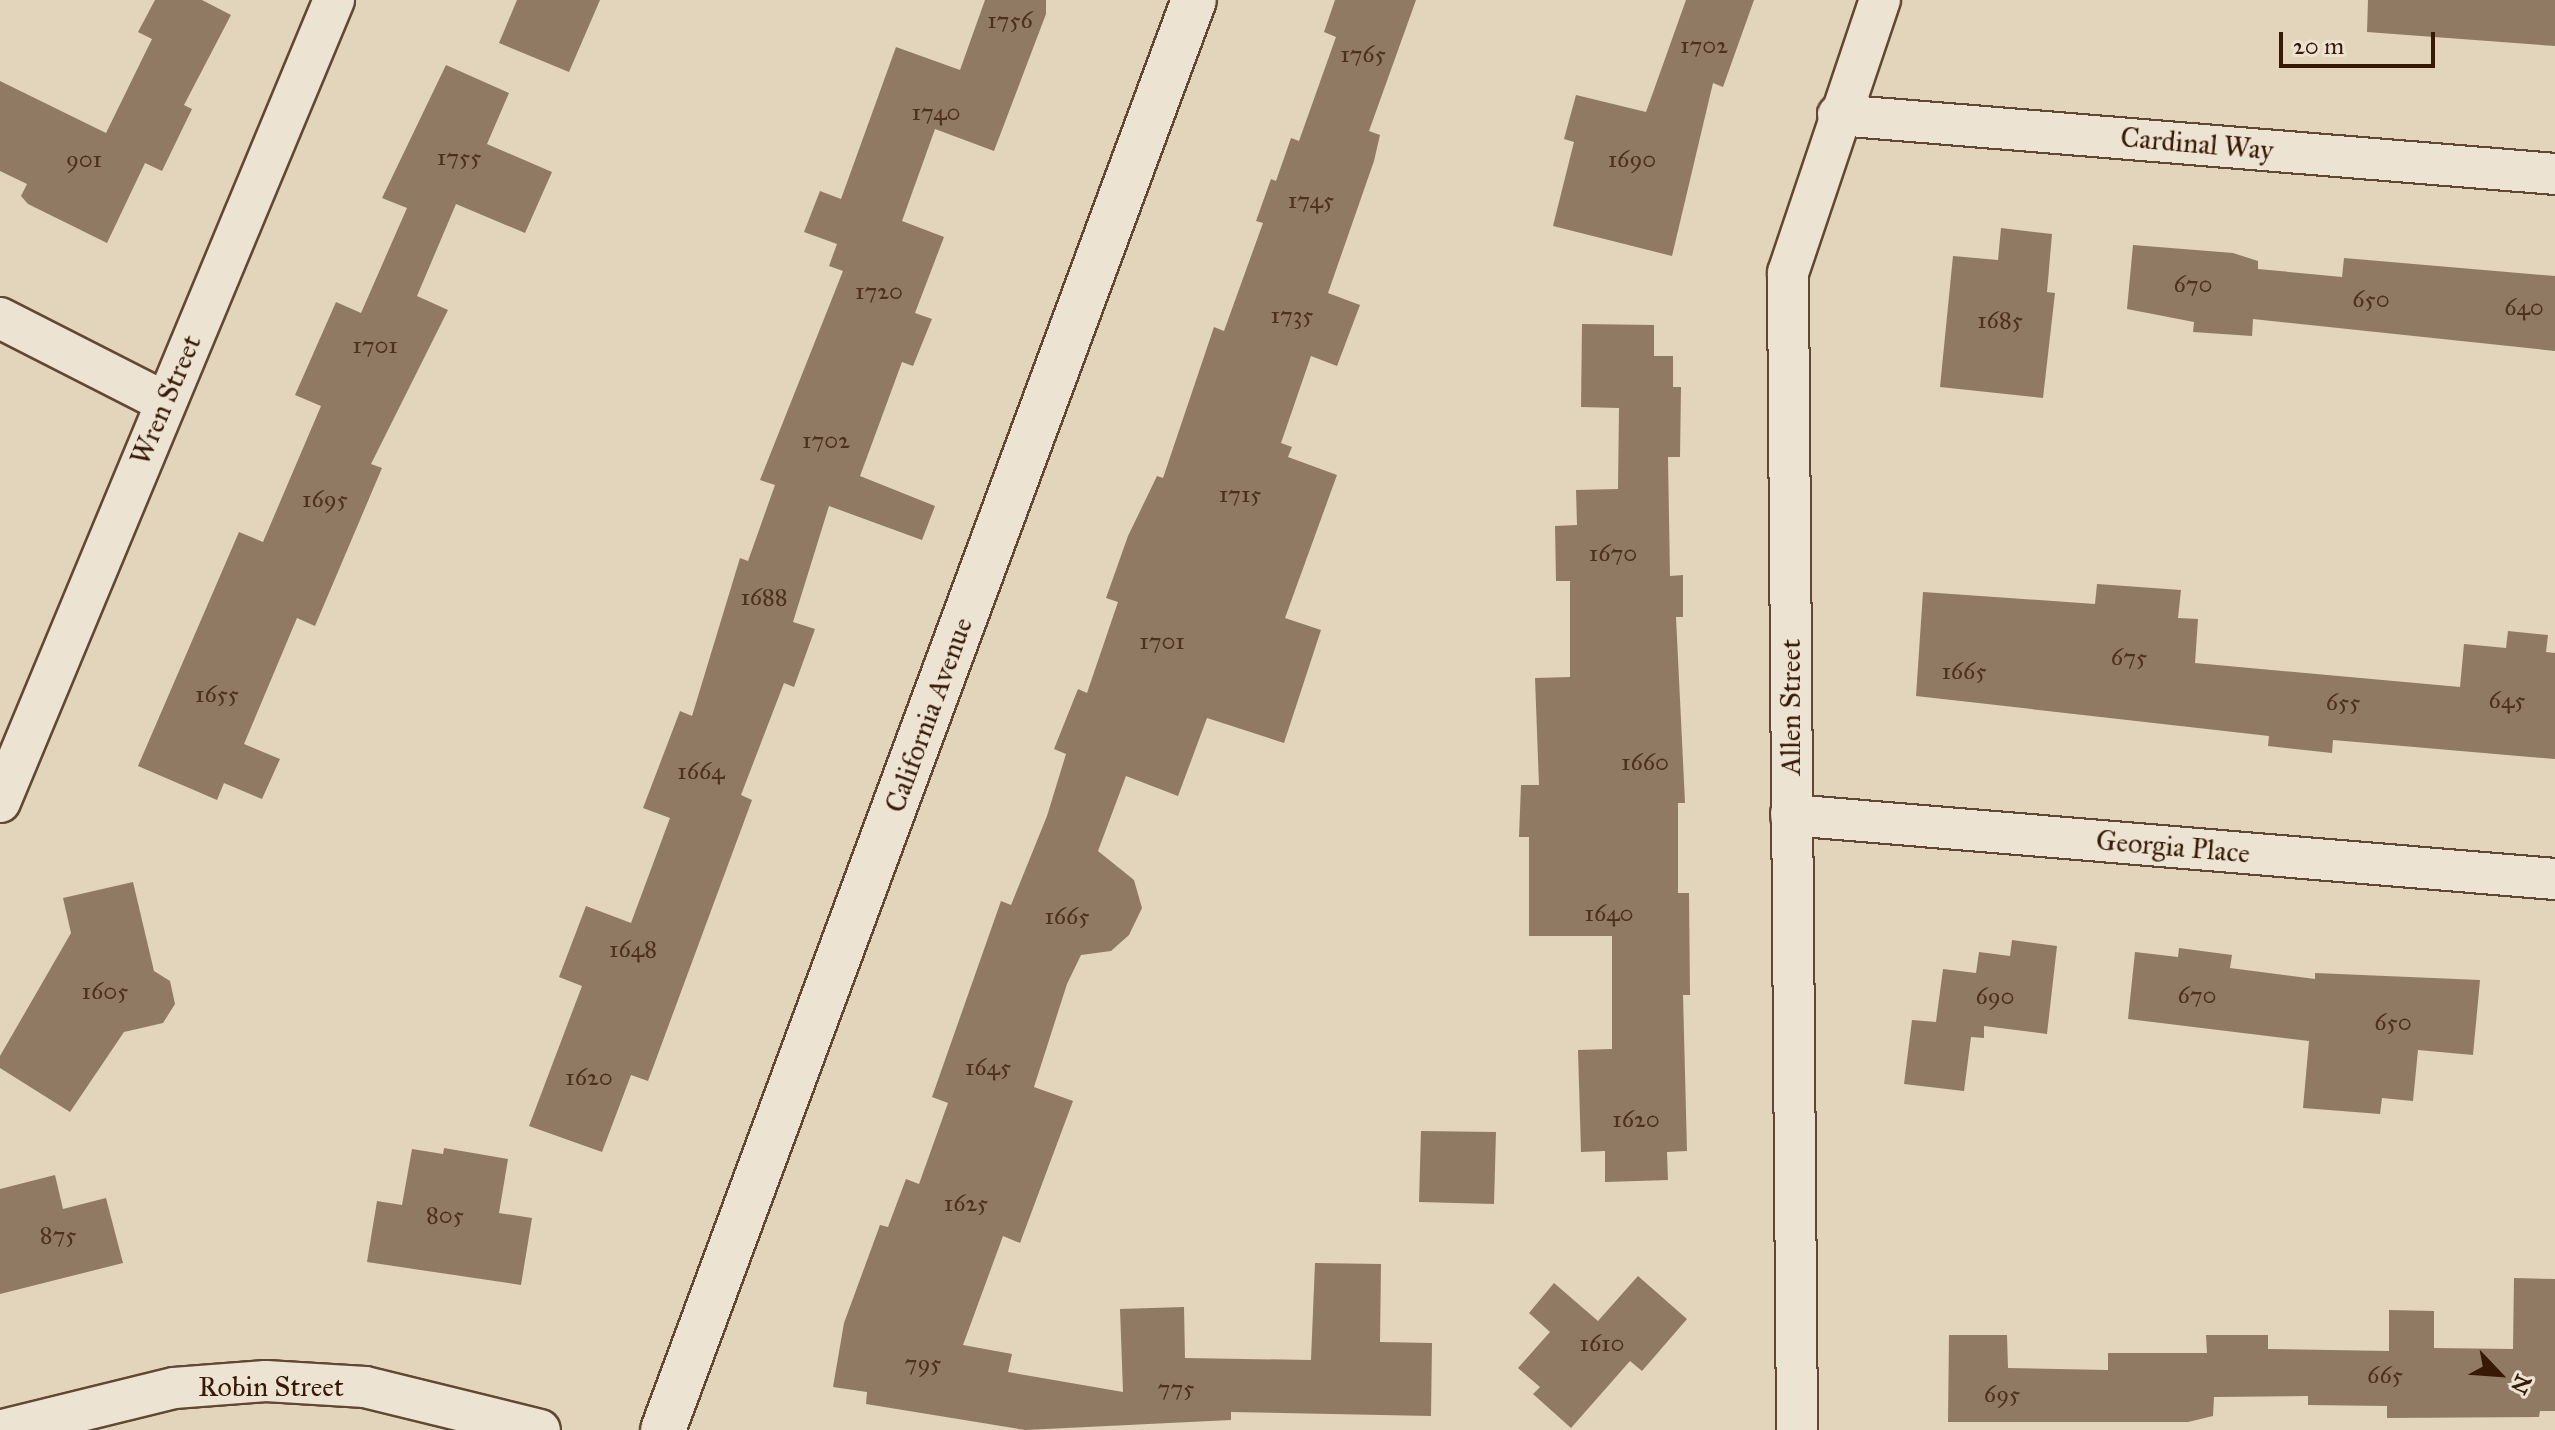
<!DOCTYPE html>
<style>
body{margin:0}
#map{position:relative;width:2555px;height:1430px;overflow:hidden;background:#e3d4bc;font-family:"IM FELL Great Primer",serif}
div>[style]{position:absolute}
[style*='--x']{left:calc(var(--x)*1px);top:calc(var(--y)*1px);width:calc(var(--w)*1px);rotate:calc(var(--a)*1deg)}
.building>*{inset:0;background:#907a64}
.roads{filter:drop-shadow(2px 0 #624833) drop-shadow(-2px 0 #624833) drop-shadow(0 2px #624833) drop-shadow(0 -2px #624833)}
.street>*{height:40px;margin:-20px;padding:0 20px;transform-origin:20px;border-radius:20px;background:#ede3d3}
.secondary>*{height:44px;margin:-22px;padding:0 22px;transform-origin:22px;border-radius:22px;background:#ede3d3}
span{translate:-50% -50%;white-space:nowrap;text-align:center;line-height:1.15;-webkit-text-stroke:6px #ede3d3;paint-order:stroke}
.number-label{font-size:24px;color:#4d311d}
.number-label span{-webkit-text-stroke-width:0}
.street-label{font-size:28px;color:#371905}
.north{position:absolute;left:2459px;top:1334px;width:80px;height:80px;-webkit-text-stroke:6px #ede3d3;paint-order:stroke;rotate:115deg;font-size:22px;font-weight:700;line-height:32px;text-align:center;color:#371905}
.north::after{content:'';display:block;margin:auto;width:28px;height:36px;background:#371905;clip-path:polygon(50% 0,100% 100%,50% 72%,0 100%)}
.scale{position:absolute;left:2279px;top:32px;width:156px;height:36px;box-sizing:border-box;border:4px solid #371905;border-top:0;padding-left:10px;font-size:24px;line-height:28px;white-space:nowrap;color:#371905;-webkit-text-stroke:6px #ede3d3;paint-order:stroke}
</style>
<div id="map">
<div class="building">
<i style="clip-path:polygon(155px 0,202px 0,231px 15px,184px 105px,192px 109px,162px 171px,145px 163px,107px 243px,28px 204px,21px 196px,27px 184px,0 171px,0 81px,106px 133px,152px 39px,138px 32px)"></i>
<i style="clip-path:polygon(517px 0,600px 0,569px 72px,499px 43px)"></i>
<i style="clip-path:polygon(985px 0,1046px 0,1046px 14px,994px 151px,935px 129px,902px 221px,944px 237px,915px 313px,932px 319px,913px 366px,902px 362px,860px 476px,935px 506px,922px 540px,829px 506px,793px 622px,815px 629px,794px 687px,784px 683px,741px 795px,752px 800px,648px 1081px,631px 1075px,602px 1152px,529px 1126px,582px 986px,559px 977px,586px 906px,631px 923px,670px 818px,643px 808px,680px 711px,692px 716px,740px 558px,748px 561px,775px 485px,760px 480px,843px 271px,829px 266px,837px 244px,804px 232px,820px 191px,841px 199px,896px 47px,960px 70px)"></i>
<i style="clip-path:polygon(1335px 0,1416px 0,1369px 131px,1380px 135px,1374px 161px,1328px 293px,1360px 305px,1337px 366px,1311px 356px,1281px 443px,1292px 447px,1288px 457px,1337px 475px,1285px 618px,1321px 630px,1284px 743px,1207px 718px,1178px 796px,1126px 776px,1098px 851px,1134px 880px,1142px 908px,1129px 935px,1111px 951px,1081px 955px,1067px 984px,1034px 1087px,1073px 1101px,1020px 1243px,1003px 1236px,963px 1345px,1012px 1354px,1008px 1372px,1123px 1392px,1120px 1309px,1184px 1307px,1185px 1358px,1311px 1360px,1315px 1263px,1381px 1264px,1380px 1342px,1432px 1343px,1431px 1416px,1231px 1412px,1231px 1420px,1025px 1430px,866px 1404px,867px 1392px,833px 1387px,844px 1323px,880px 1225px,888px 1227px,906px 1179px,919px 1184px,948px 1103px,932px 1097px,1001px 901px,1011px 905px,1047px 816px,1066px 754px,1054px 749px,1078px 689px,1087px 693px,1118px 602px,1106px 598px,1128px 536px,1157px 476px,1163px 478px,1214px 327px,1224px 331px,1263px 223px,1256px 221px,1271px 179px,1276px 181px,1291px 138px,1299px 141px,1336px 37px,1324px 32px)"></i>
<i style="clip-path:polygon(1686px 0,1754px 0,1723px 87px,1713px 83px,1672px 256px,1553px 226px,1574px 142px,1564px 139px,1576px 95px,1646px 112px)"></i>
<i style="clip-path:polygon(2368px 0,2555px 0,2555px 46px,2367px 32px)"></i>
<i style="clip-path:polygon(446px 65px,509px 93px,487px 144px,552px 172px,525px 233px,456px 204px,417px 296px,448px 310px,371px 464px,382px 468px,315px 626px,297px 618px,244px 744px,280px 759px,262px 799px,224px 783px,217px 800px,138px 766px,239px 532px,263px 542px,321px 406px,295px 395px,336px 302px,361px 313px,407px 208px,382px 198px)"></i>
<i style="clip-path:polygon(2001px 228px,2052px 234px,2047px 292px,2055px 293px,2043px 398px,1940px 387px,1953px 256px,1998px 260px)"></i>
<i style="clip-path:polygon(2133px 245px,2233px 253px,2258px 261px,2258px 269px,2342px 277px,2344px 258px,2555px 276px,2555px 351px,2253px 319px,2252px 336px,2193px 332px,2194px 322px,2127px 309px)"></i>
<i style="clip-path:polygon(1582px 324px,1654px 325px,1654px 356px,1673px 356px,1673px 387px,1681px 387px,1680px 457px,1668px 457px,1670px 576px,1683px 575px,1683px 617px,1676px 617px,1685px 803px,1678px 803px,1678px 893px,1689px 893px,1690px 995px,1683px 995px,1687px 1151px,1667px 1152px,1668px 1180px,1605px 1182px,1605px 1151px,1581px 1152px,1578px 1050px,1612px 1049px,1612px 936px,1529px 936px,1529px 837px,1519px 837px,1521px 785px,1539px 785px,1535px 678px,1570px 677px,1570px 581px,1556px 581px,1555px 526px,1577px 525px,1576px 490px,1618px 489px,1619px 408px,1581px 407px)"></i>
<i style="clip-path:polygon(2097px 584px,2181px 590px,2178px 618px,2198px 619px,2195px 663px,2460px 687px,2464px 644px,2506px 648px,2508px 631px,2548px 635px,2546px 652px,2555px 653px,2555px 759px,2333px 740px,2332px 753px,2268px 746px,2269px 736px,1916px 696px,1923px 592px,2095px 604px)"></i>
<i style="clip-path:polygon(133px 882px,154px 971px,170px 981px,175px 1004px,163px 1023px,124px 1032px,70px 1112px,0 1068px,0 1056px,71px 933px,63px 898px)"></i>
<i style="clip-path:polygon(2012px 940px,2057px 946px,2047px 1034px,1984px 1026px,1984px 1038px,1971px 1037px,1964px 1091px,1904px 1084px,1912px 1020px,1936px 1022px,1943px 969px,1976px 973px,1979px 952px,2010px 956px)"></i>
<i style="clip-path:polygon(2179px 948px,2232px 955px,2230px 968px,2315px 979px,2315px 973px,2480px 980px,2473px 1055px,2418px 1050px,2413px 1101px,2382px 1098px,2380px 1114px,2303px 1108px,2309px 1041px,2128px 1019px,2135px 952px,2178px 957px)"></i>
<i style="clip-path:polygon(1421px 1131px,1496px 1132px,1494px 1204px,1419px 1202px)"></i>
<i style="clip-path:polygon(444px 1148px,508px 1159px,499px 1213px,532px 1218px,521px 1285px,367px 1262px,377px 1201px,402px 1205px,412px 1149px,443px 1154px)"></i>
<i style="clip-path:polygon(55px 1175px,63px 1209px,106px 1198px,123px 1263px,0 1294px,0 1189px)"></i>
<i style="clip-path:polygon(1638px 1276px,1687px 1319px,1642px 1371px,1630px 1361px,1571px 1428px,1533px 1394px,1540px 1387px,1518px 1368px,1550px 1332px,1529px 1313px,1554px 1283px,1598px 1321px)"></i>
<i style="clip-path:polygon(2514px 1278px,2555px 1279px,2555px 1411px,2540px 1411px,2539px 1417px,2387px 1418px,2387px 1406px,2308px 1405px,2308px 1396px,2214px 1397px,2213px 1416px,2188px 1422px,1948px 1422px,1949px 1335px,2007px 1335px,2008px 1368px,2108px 1370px,2108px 1353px,2207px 1353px,2206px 1335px,2268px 1335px,2268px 1349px,2389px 1351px,2389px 1310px,2434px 1311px,2434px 1348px,2513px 1349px)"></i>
</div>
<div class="roads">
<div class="street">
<i style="--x:1838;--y:115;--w:719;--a:4.7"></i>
<i style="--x:0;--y:318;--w:185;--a:27"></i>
<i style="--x:0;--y:802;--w:869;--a:-67.39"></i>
<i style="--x:1791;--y:815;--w:767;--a:4.79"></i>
<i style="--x:3;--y:1430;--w:176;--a:-13.8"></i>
<i style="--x:174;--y:1388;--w:92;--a:-4.4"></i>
<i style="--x:266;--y:1381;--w:99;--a:3.5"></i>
<i style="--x:365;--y:1387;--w:180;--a:13.8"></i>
<i style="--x:1797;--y:1430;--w:1157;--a:-90.45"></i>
<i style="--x:1788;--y:273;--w:288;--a:-71.4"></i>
</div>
<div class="secondary">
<i style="--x:663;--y:1430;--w:1525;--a:-69.63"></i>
</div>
</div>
<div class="number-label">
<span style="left:1010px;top:21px">1756</span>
<span style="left:1704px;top:46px">1702</span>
<span style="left:1363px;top:55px">1765</span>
<span style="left:936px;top:113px">1740</span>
<span style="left:459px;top:158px">1755</span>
<span style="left:84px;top:160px">901</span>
<span style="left:1632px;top:160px">1690</span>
<span style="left:1311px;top:201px">1745</span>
<span style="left:2193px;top:285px">670</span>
<span style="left:879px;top:292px">1720</span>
<span style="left:2371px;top:300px">650</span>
<span style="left:2524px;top:308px">640</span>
<span style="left:1292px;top:316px">1735</span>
<span style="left:2000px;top:321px">1685</span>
<span style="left:375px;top:346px">1701</span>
<span style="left:826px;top:441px">1702</span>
<span style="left:1240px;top:495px">1715</span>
<span style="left:325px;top:500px">1695</span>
<span style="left:1613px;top:554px">1670</span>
<span style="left:764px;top:598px">1688</span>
<span style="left:1162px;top:642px">1701</span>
<span style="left:2129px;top:658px">675</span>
<span style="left:1964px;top:672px">1665</span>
<span style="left:217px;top:695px">1655</span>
<span style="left:2507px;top:701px">645</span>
<span style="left:2343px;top:703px">655</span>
<span style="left:1645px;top:763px">1660</span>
<span style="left:701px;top:772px">1664</span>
<span style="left:1609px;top:914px">1640</span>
<span style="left:1067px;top:917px">1665</span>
<span style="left:633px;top:950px">1648</span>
<span style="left:105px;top:992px">1605</span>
<span style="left:2197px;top:996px">670</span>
<span style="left:1995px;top:997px">690</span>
<span style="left:2393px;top:1023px">650</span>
<span style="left:988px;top:1068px">1645</span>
<span style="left:589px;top:1078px">1620</span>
<span style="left:1636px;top:1120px">1620</span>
<span style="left:966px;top:1204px">1625</span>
<span style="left:445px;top:1216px">805</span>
<span style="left:58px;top:1236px">875</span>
<span style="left:1602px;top:1344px">1610</span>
<span style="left:923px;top:1364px">795</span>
<span style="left:2385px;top:1376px">665</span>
<span style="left:1176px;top:1389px">775</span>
<span style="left:2002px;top:1395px">695</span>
</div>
<div class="street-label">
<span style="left:2197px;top:144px;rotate:5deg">Cardinal Way</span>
<span style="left:166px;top:400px;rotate:-67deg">Wren Street</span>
<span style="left:1791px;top:707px;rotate:-90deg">Allen Street</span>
<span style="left:929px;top:715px;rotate:-70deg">California Avenue</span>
<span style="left:2173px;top:847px;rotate:5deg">Georgia Place</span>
<span style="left:271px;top:1387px">Robin Street</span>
</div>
<div class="north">N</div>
<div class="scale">20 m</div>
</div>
